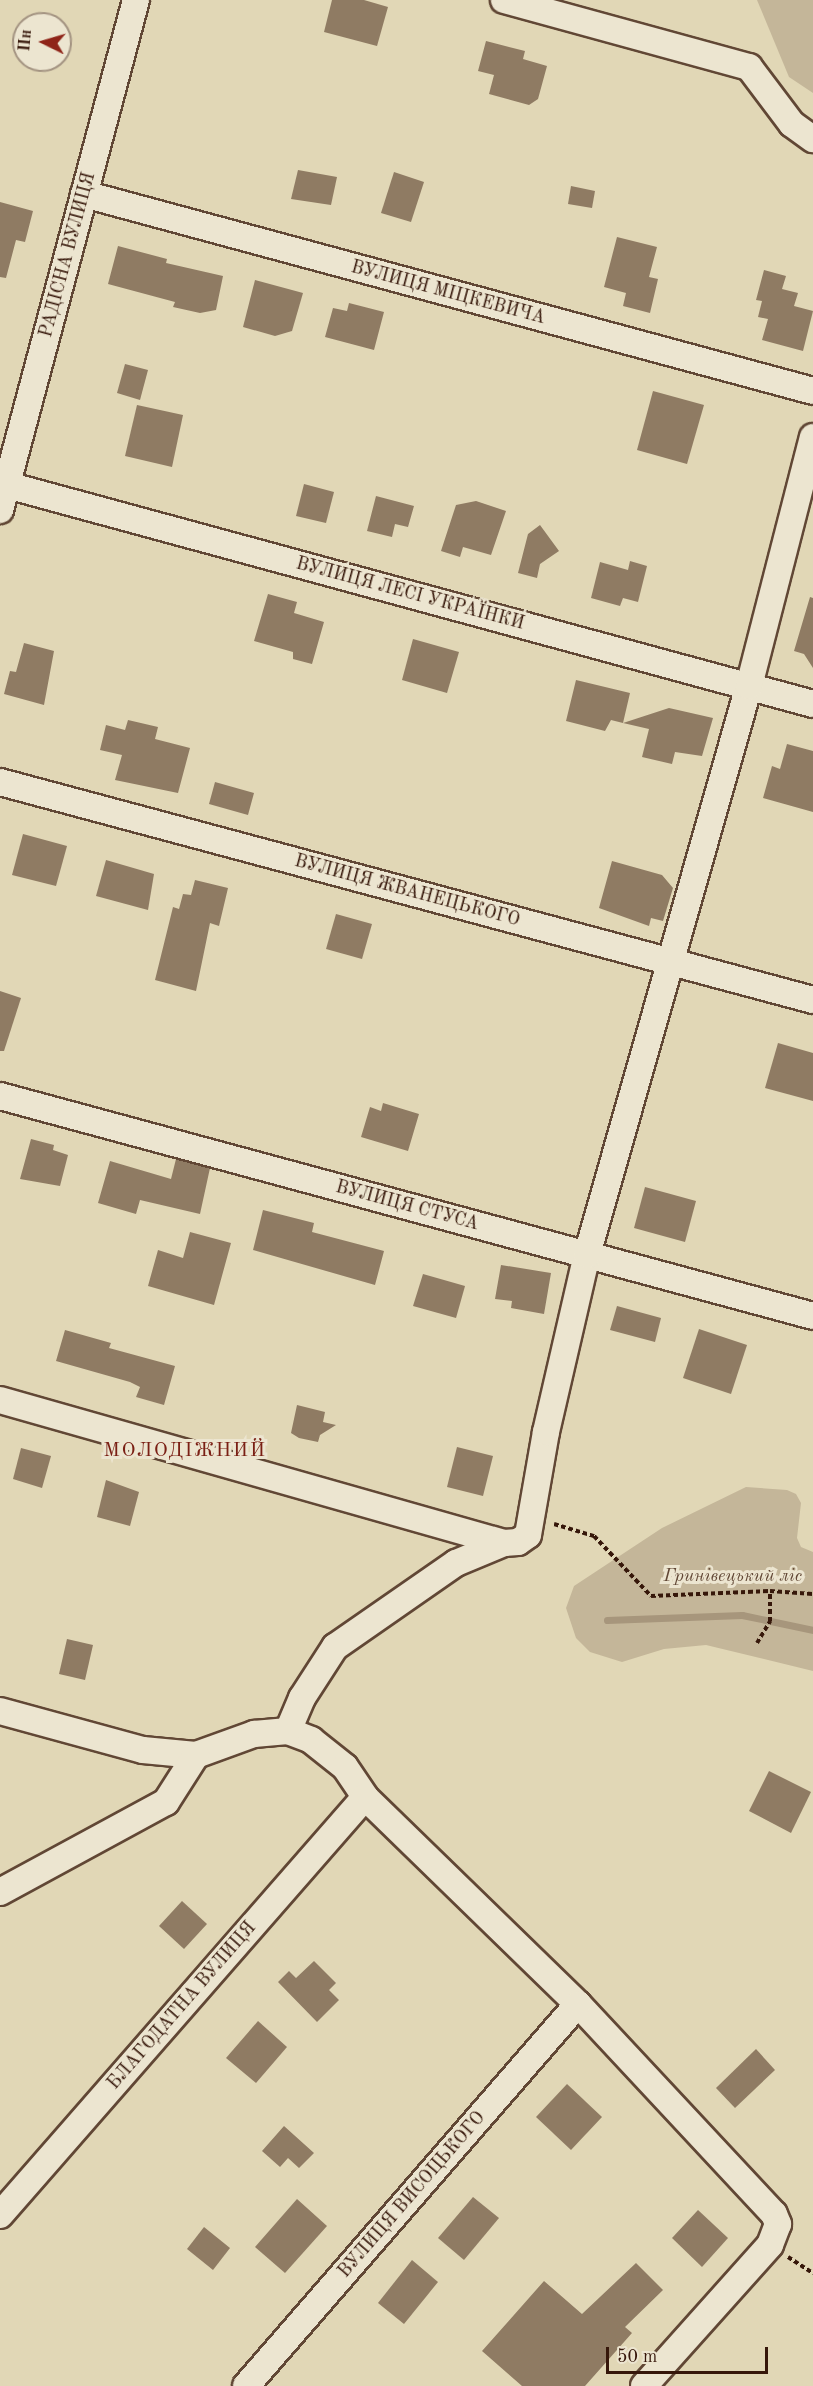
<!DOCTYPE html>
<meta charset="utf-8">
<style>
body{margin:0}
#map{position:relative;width:813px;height:2386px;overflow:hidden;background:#e1d7b6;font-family:"Old Standard TT",serif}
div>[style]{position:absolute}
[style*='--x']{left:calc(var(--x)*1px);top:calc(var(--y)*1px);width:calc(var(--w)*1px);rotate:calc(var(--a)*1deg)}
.green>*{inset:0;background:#c4b699}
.stream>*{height:7px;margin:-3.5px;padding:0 3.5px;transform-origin:3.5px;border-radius:3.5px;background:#a7967c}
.building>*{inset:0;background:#8f7b63}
.path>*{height:4px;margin-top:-2px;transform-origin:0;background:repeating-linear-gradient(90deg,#36170a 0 4.5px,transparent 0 7.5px)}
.roads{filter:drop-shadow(2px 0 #614735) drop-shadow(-2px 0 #614735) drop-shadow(0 2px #614735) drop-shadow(0 -2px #614735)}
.minor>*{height:26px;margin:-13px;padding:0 13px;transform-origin:13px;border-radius:13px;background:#ece5d0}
span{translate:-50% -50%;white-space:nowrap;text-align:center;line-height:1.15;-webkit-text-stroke:6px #ece5d0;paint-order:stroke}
.street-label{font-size:18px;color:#36170a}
.park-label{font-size:18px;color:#614735;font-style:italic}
.neighbourhood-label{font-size:20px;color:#7a1f14;letter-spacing:1.5px}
.north{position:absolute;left:12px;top:12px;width:60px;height:60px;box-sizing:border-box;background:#ece5d0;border:2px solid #a39381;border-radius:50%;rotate:275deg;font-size:16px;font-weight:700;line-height:24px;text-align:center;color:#36170a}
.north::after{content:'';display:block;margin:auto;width:21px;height:27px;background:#8f2418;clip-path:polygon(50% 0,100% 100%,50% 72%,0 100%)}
.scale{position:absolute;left:606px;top:2347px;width:162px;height:27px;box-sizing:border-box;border:3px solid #36170a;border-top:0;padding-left:8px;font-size:18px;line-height:21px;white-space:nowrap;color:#36170a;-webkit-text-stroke:4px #ece5d0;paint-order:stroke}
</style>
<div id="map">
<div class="green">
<i style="clip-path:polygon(757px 0,813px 0,813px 93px,789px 77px)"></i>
<i style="clip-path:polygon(746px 1487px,787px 1490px,796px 1494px,801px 1503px,797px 1538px,801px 1547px,813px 1552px,813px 1671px,706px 1645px,664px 1649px,622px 1662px,590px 1652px,576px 1638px,566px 1608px,574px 1586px,662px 1528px)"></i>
</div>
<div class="stream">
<i style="--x:607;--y:1620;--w:135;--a:-2.1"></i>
<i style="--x:742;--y:1615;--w:73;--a:11.9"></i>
</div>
<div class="building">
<i style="clip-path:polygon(332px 0,364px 0,388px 7px,377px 46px,324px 32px)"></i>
<i style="clip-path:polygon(486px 41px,525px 51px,523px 59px,547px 66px,538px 99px,529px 105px,489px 94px,494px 75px,478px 71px)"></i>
<i style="clip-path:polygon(298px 170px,337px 177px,331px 205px,291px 199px)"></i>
<i style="clip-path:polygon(394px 172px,424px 182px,411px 222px,381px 213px)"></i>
<i style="clip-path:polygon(571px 186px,595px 191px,592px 208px,568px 204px)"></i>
<i style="clip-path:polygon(0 202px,33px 211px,25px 242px,16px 240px,6px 278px,0 277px)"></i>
<i style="clip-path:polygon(617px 237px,657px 247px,649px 277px,658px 279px,650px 313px,623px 306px,626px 293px,604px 287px)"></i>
<i style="clip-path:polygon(118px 246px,167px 259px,166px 263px,223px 276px,216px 310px,200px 313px,173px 307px,175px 302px,108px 284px)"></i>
<i style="clip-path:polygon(764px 270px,786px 276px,782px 289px,798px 293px,794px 306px,813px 311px,803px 351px,762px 340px,768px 319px,758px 317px,762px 301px,756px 300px)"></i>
<i style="clip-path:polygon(255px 280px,303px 293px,292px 331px,275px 336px,243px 327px)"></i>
<i style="clip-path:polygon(349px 303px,384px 312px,374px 350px,325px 337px,333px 308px,347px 311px)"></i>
<i style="clip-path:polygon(125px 364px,148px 370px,140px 400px,117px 393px)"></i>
<i style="clip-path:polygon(653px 391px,704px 405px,687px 464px,637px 450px)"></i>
<i style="clip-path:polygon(137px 405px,183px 415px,172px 467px,125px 456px)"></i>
<i style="clip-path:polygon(304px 484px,334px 492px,326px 523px,296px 516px)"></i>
<i style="clip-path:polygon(376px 496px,414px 506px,408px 527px,395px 524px,392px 537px,367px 531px)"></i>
<i style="clip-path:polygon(476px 501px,506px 511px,491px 555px,463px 547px,460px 557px,441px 551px,456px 505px)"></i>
<i style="clip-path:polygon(540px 525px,559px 551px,540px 564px,537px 578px,518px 573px,528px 534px)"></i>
<i style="clip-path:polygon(630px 561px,647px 566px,638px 602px,623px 598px,620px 606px,591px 598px,600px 562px,628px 570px)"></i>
<i style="clip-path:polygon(268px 594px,297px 602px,294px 613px,324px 622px,312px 664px,293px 659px,293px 652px,254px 641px)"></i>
<i style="clip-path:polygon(810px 597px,813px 598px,813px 668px,804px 654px,794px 651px)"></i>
<i style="clip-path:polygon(413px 639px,459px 652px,447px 693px,402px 680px)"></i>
<i style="clip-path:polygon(24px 643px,54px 651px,44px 705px,4px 694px,10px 671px,16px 672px)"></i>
<i style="clip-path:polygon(576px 680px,630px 693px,623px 723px,611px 720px,605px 731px,566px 721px)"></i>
<i style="clip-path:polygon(669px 708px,713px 718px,702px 756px,675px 752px,672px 764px,642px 757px,649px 729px,623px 723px)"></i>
<i style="clip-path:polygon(128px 720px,158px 727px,155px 739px,190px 748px,178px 793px,115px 780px,122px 755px,100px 750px,106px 725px,125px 730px)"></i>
<i style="clip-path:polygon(787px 744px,813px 751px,813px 812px,763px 798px,772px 766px,780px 769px)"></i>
<i style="clip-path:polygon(215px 782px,254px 793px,248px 815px,209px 804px)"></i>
<i style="clip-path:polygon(23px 834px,67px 846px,56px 886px,12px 875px)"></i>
<i style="clip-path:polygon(106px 860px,154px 874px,148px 910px,96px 896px)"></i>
<i style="clip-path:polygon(612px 861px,662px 875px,673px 888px,663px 921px,651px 918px,649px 926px,599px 908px)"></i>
<i style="clip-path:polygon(195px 880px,228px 888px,219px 926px,210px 923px,196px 991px,155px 980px,173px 907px,179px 909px,183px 894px,191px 895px)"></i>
<i style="clip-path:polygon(336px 914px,372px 924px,362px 959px,326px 949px)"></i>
<i style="clip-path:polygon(0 991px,21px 998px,4px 1051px,0 1051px)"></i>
<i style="clip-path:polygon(778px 1043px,813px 1053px,813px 1101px,765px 1088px)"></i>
<i style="clip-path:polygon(383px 1103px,419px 1114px,408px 1151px,361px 1137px,370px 1107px,381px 1111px)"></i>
<i style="clip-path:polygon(31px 1139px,54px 1145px,53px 1150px,68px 1155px,60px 1186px,20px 1179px)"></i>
<i style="clip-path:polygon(176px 1159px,210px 1168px,200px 1214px,140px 1200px,136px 1214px,98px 1203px,110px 1161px,171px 1179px)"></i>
<i style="clip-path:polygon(645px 1187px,696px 1201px,685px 1242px,634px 1228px)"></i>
<i style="clip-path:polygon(263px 1210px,314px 1223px,312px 1232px,384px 1251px,375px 1285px,253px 1250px)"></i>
<i style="clip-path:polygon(190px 1232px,231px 1243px,214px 1305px,148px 1286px,158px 1250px,183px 1258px)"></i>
<i style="clip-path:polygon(501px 1265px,551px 1273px,544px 1314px,511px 1308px,512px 1301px,495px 1299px)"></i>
<i style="clip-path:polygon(423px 1274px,465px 1286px,456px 1318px,413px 1306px)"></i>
<i style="clip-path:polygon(617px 1306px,661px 1318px,655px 1342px,610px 1330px)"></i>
<i style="clip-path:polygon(699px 1329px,747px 1345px,731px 1394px,683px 1378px)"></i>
<i style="clip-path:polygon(65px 1330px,111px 1343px,109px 1348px,175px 1366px,164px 1405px,136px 1397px,140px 1387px,130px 1382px,56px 1361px)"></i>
<i style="clip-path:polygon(297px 1405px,325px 1412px,323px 1422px,336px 1425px,320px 1435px,318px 1442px,299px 1438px,291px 1433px)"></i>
<i style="clip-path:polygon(457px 1447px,493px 1456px,483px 1496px,447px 1487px)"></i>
<i style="clip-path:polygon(21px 1448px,51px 1456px,42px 1488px,13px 1479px)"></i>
<i style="clip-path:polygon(106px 1480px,139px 1492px,130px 1526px,97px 1517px)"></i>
<i style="clip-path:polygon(67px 1639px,93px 1645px,85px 1680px,59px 1674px)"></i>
<i style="clip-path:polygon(769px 1771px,811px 1792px,791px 1833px,749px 1811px)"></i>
<i style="clip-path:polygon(182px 1901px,207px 1924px,184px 1949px,159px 1926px)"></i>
<i style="clip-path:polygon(314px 1961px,336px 1983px,329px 1990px,339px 2000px,317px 2022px,278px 1982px,289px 1971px,296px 1978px)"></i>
<i style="clip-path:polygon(258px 2021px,287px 2047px,256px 2083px,226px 2058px)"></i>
<i style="clip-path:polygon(756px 2049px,775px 2070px,735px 2108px,716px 2088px)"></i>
<i style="clip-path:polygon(567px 2084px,602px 2117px,571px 2150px,536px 2117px)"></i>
<i style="clip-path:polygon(284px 2126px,314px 2153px,299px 2168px,288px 2158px,280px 2167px,262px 2151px)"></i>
<i style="clip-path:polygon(473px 2197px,499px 2218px,464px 2260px,438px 2238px)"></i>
<i style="clip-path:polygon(297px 2199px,327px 2226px,285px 2273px,255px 2247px)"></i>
<i style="clip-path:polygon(698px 2210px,728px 2238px,702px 2267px,672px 2238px)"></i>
<i style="clip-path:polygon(204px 2227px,230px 2248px,213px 2270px,187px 2249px)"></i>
<i style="clip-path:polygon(412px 2260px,438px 2282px,404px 2324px,378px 2303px)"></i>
<i style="clip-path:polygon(636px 2263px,663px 2290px,625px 2327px,632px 2333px,585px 2386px,522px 2386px,482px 2351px,544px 2281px,582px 2314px)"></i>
</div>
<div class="path">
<i style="--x:554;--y:1524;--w:42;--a:16.7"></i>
<i style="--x:594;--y:1536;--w:83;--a:46.5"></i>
<i style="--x:651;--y:1596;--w:119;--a:-2.4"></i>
<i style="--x:770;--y:1591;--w:43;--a:4"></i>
<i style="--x:757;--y:1643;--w:26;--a:-59"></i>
<i style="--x:770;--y:1621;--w:30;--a:-90"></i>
<i style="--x:788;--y:2257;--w:30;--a:33"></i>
</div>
<div class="roads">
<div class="minor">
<i style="--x:504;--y:0;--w:254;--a:15.3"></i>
<i style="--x:749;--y:67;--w:71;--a:53"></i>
<i style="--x:792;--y:124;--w:26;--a:36"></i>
<i style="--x:84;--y:194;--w:755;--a:15.12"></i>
<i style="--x:7;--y:485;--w:835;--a:15.2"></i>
<i style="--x:0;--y:510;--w:528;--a:-75.07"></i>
<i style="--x:0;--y:782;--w:842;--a:15.01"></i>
<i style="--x:0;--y:1096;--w:842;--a:15.14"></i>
<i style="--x:0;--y:1400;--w:524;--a:15.84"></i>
<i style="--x:504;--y:1543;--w:14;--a:-4"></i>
<i style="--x:518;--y:1542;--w:12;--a:-35"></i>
<i style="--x:528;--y:1535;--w:105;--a:-80.1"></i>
<i style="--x:546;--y:1432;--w:182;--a:-77"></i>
<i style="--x:587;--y:1255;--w:592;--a:-74.11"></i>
<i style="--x:749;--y:686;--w:257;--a:-75.6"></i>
<i style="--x:0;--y:1711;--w:148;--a:15.3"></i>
<i style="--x:143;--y:1750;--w:53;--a:5.4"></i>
<i style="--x:196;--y:1755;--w:62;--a:-19.9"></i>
<i style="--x:254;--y:1734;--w:34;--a:-5"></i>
<i style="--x:288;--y:1731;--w:25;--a:21"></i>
<i style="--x:311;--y:1740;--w:43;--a:38.5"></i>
<i style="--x:345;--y:1767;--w:36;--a:56"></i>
<i style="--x:365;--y:1797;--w:297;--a:44.2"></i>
<i style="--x:578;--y:2004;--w:287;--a:47"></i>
<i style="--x:774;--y:2214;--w:11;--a:68"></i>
<i style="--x:778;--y:2224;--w:22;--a:111"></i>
<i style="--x:770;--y:2245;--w:189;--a:131.8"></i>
<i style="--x:288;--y:1731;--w:36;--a:-67"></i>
<i style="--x:302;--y:1698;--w:61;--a:-57.1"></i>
<i style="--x:335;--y:1647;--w:147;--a:-34.8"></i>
<i style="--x:456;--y:1563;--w:52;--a:-22.6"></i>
<i style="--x:0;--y:1892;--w:189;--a:-28.5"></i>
<i style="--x:166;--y:1802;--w:56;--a:-57.4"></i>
<i style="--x:0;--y:2215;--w:555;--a:-48.87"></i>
<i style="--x:246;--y:2386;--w:506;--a:-49.01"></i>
</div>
</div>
<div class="street-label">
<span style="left:68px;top:255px;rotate:-75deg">РАДІСНА ВУЛИЦЯ</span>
<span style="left:448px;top:293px;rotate:15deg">ВУЛИЦЯ МІЦКЕВИЧА</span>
<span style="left:410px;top:594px;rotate:15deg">ВУЛИЦЯ ЛЕСІ УКРАЇНКИ</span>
<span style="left:407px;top:891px;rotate:15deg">ВУЛИЦЯ ЖВАНЕЦЬКОГО</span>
<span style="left:407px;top:1206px;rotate:15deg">ВУЛИЦЯ СТУСА</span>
<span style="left:182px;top:2006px;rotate:-49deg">БЛАГОДАТНА ВУЛИЦЯ</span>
<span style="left:412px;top:2195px;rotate:-49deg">ВУЛИЦЯ ВИСОЦЬКОГО</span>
</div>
<div class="park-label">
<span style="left:733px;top:1576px">Гринівецький ліс</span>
</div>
<div class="neighbourhood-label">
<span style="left:185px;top:1451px">МОЛОДІЖНИЙ</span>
</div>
<div class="north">Пн</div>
<div class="scale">50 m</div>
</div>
